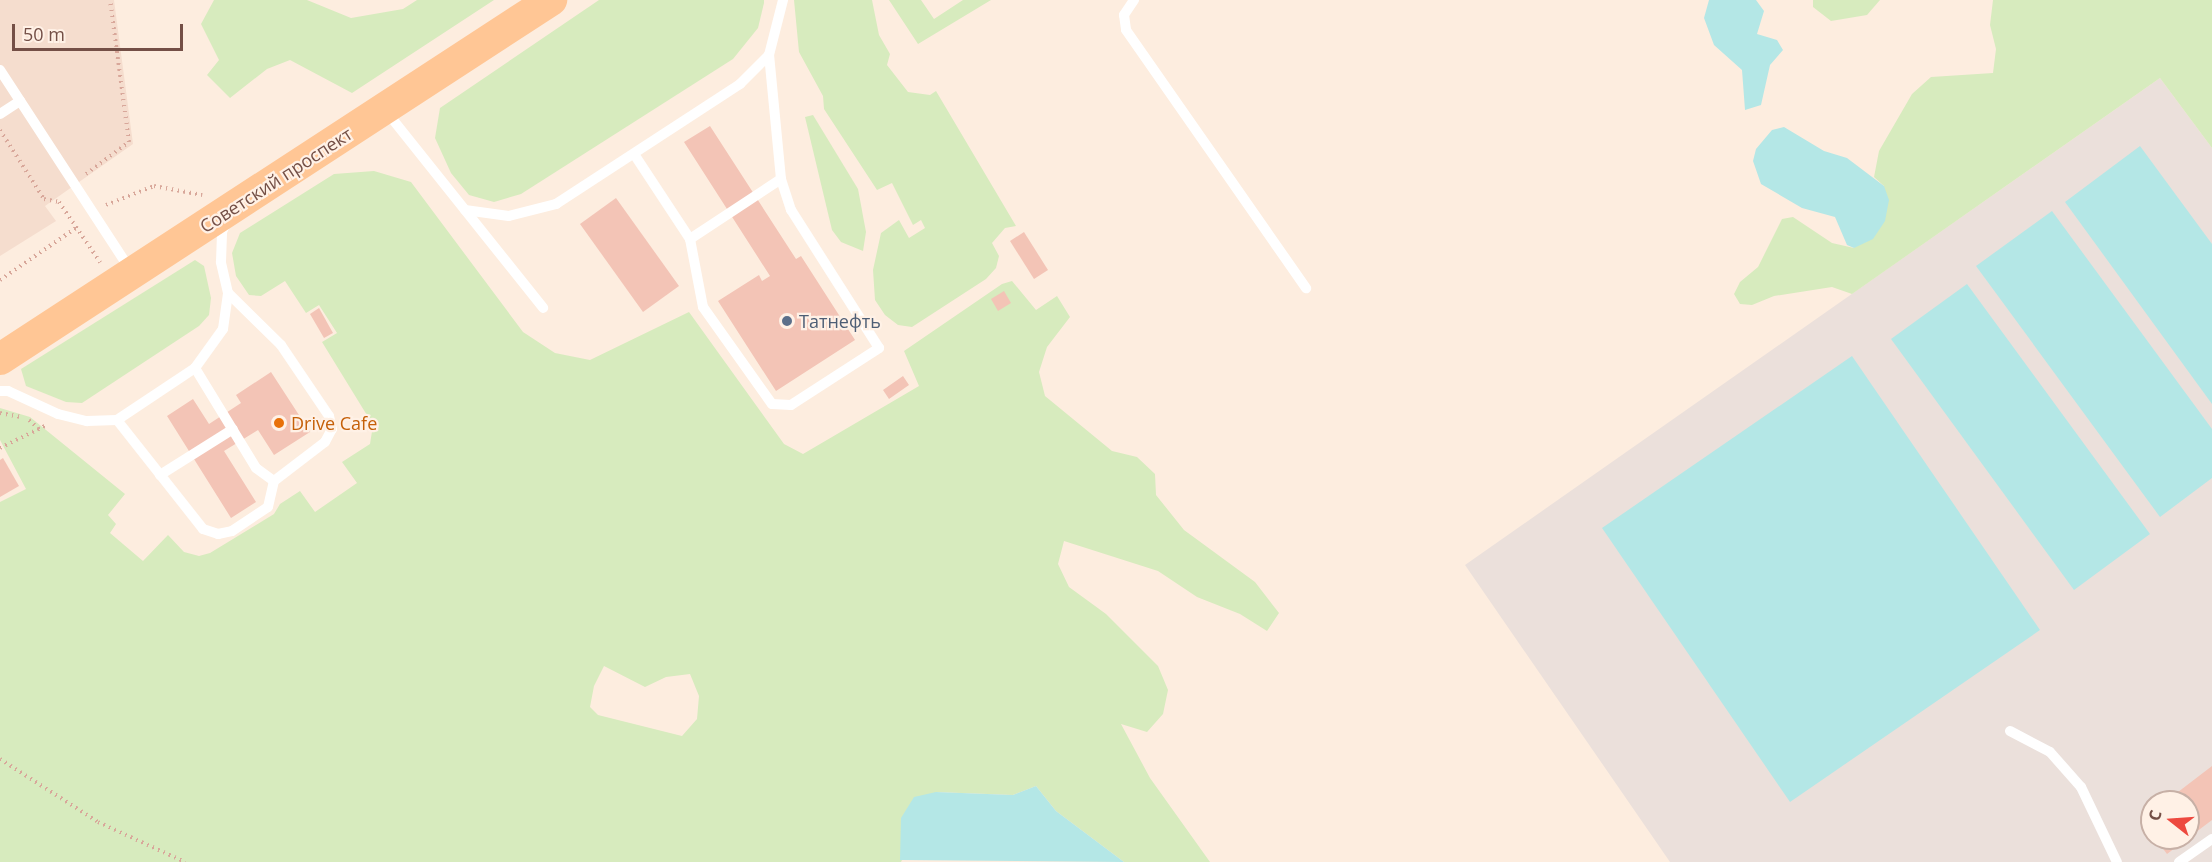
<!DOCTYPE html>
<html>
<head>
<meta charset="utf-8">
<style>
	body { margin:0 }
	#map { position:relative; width:2212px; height:862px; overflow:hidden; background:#fdeddf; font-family:"Open Sans",sans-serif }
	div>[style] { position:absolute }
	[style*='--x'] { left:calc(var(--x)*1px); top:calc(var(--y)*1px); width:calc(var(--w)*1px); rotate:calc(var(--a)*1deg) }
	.residential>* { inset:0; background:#f5ddce }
	.industrial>* { inset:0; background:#ebe0db }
	.green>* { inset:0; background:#d7ebbe }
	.water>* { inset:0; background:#b4e7e6 }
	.building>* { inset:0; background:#f3c4b6 }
	.path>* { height:4px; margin-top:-2px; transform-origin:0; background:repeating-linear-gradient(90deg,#d8a79a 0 1.5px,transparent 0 6px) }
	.lane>* { height:10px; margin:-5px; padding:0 5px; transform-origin:5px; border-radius:5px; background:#fff }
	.primary>* { height:32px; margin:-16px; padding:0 16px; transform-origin:16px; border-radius:16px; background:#ffc695 }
	.dots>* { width:16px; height:16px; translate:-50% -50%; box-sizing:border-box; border:3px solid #fff1e6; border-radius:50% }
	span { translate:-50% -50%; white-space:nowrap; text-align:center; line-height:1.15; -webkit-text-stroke:4.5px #fff1e6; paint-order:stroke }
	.street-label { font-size:18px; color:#744f46 }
	.service-label { font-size:18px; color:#4e5e75 }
	.left { translate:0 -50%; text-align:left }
	.food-label { font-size:18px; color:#c56008 }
	.north { position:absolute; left:2140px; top:790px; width:60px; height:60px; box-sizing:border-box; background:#fff1e6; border:2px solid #c7b0a6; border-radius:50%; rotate:287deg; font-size:16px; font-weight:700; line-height:24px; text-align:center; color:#744f46 }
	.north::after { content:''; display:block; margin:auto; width:21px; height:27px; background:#ed493f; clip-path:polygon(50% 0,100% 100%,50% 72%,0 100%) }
	.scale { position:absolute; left:12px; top:24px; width:171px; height:27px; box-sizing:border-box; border:3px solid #744f46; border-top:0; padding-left:8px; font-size:18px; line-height:21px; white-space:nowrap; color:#744f46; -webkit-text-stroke:4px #fff1e6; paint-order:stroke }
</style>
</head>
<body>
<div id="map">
	<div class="residential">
		<i style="clip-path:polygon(0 0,114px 0,133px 144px,45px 206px,56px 221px,0 256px)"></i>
	</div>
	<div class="industrial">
		<i style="clip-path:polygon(evenodd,2160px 78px,2212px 148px,2212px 862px,1670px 862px,1465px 565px,2160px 78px,2152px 802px,2188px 802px,2188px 838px,2152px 838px,2152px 802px)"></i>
	</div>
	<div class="green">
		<i style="clip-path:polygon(214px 0,307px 0,351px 18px,403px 9px,417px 0,494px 0,352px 93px,290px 60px,267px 69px,230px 98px,207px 75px,219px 60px,201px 24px)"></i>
		<i style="clip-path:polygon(599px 0,764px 0,764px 3px,758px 28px,733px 59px,521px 194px,494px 202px,469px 195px,451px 173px,435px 138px,440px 108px)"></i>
		<i style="clip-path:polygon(794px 0,872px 0,879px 35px,890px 54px,887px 65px,908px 92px,930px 95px,936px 91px,1016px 226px,1005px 228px,992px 243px,999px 256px,996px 268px,986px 279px,912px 327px,898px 325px,885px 315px,875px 300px,873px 270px,881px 233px,899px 220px,909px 238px,925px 228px,921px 220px,913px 225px,892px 183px,877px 190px,824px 109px,823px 96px,799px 52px)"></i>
		<i style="clip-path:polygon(889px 0,921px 0,934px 19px,963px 0,991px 0,918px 44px)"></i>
		<i style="clip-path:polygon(1813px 0,1880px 0,1867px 15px,1831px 21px,1813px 7px)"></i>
		<i style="clip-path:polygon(1993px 0,2212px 0,2212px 148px,2160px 78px,1852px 294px,1832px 287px,1774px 296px,1752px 305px,1740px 304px,1734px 294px,1740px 282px,1758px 267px,1782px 219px,1793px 217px,1832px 243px,1854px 248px,1884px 186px,1874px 177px,1879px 151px,1912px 94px,1931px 77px,1993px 73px,1996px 49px,1990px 25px)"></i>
		<i style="clip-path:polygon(813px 115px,858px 189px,866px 232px,863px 251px,841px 242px,832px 230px,805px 117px)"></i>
		<i style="clip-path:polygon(evenodd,374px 171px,411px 182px,523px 332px,555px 353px,590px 360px,689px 312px,784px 444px,803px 454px,919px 386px,904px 351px,1002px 284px,1012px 281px,1036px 310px,1057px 296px,1070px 317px,1047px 347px,1039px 372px,1045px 396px,1112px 451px,1137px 457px,1155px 474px,1156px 495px,1184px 530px,1255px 582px,1279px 613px,1267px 631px,1240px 614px,1197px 597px,1158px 571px,1064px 541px,1058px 564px,1069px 587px,1106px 614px,1158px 666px,1168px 690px,1163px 714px,1147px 732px,1121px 724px,1150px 778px,1210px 862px,1124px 862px,1056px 811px,1036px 786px,1013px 795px,936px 792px,901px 862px,0 862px,0 502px,26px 489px,0 440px,0 408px,30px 417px,125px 494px,108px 515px,116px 524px,110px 533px,143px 561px,168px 535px,184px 552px,199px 556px,210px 553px,274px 514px,280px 504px,300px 491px,315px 512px,357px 483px,342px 462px,370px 444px,373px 425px,322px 342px,337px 333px,319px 305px,306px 313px,285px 281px,261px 296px,249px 295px,236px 276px,232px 253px,240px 233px,334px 174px,374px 171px,604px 666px,645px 687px,666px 677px,690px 674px,699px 696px,697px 719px,682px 736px,598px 715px,590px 707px,594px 686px,604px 666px)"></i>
		<i style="clip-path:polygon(195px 260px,204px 266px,211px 298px,209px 315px,199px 326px,82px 403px,66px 402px,26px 386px,21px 369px)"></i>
	</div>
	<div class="water">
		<i style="clip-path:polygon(1709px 0,1756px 0,1764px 11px,1757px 34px,1777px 40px,1783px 50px,1770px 65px,1761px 105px,1745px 110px,1742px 70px,1714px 45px,1704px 18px)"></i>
		<i style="clip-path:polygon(1784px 127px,1824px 151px,1847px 158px,1884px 186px,1889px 200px,1885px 221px,1873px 239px,1854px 248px,1847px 245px,1835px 217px,1802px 208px,1761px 184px,1753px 161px,1756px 149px,1772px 130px)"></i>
		<i style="clip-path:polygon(2140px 146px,2212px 244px,2212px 404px,2065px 202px)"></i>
		<i style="clip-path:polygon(2052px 211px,2212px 429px,2212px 478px,2160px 517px,1976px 266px)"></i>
		<i style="clip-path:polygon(1967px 284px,2150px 534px,2074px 590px,1891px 339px)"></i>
		<i style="clip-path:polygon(1852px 356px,2040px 630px,1790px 802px,1602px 528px)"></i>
		<i style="clip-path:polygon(1036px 786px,1056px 811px,1124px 862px,900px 860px,901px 818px,914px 797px,936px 792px,1013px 795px)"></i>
	</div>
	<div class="building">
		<i style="clip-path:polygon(710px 126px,796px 259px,801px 256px,855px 340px,776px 391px,718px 301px,759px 275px,762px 281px,770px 276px,684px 142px)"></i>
		<i style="clip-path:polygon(616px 198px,679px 286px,643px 312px,580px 224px)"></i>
		<i style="clip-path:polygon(1024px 232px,1048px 270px,1034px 279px,1010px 241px)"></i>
		<i style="clip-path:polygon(1004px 291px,1011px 303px,998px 311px,991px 299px)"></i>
		<i style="clip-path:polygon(319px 308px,333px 333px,324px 338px,310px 314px)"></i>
		<i style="clip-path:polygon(271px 372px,310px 432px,274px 455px,258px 430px,224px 451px,256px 502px,231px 518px,167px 416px,193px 399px,209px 424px,241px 403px,236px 395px)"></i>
		<i style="clip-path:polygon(903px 376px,909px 385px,889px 399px,883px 390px)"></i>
		<i style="clip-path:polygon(3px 458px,19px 486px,0 497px,0 460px)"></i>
		<i style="clip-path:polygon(2212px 766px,2212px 820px,2167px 854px,2155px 838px,2188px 838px,2188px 802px,2165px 802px)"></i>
		<i style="clip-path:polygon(2152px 812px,2152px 834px,2141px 820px)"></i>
	</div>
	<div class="path">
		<i style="--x:0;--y:130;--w:82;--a:57.5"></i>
		<i style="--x:44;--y:199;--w:15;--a:11"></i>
		<i style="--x:59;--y:202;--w:73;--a:55.7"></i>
		<i style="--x:86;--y:174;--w:54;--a:-36.7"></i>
		<i style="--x:129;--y:142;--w:143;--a:-97.6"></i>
		<i style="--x:106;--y:205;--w:52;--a:-21.6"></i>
		<i style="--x:154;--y:186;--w:49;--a:10.6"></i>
		<i style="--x:0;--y:280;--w:92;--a:-34.4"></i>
		<i style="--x:0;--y:413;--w:20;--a:11"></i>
		<i style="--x:29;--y:420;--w:15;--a:42"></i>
		<i style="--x:0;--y:448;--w:52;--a:-26.1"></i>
		<i style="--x:0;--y:759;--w:117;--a:32.7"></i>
		<i style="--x:98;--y:822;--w:96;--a:24.7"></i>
	</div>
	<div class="lane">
		<i style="--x:1134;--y:0;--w:18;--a:124"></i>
		<i style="--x:1124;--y:15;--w:15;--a:82"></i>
		<i style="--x:1126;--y:30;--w:315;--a:55.1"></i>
		<i style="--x:0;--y:70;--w:240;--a:56.9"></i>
		<i style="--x:386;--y:111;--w:252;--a:51.4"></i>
		<i style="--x:0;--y:114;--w:24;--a:-33"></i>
		<i style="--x:634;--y:154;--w:102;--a:56.6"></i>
		<i style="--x:690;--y:239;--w:109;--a:-33.4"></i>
		<i style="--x:781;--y:179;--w:125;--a:-95.5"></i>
		<i style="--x:465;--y:210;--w:44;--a:7.8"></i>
		<i style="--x:509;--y:216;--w:49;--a:-14.3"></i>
		<i style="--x:556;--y:204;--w:220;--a:-33.1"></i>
		<i style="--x:740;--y:84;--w:41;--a:-45"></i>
		<i style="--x:769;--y:55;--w:57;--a:-75.7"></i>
		<i style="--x:690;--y:239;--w:69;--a:79.2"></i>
		<i style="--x:703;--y:307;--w:119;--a:54.6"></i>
		<i style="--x:772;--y:404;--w:19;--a:3"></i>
		<i style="--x:791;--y:405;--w:105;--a:-32.9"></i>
		<i style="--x:879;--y:348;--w:164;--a:-122.5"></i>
		<i style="--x:791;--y:210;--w:33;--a:-108"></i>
		<i style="--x:195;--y:368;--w:117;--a:58.6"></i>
		<i style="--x:256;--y:468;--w:22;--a:36"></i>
		<i style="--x:0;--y:391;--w:8;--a:0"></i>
		<i style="--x:8;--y:391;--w:55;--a:24.7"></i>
		<i style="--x:58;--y:414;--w:30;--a:14"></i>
		<i style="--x:87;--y:421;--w:30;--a:-2"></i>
		<i style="--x:117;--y:420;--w:94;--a:-33.7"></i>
		<i style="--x:195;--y:368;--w:48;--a:-54.3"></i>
		<i style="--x:223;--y:329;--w:36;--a:-82"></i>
		<i style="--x:228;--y:293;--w:32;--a:-103"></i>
		<i style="--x:221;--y:262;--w:30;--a:-88"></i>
		<i style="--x:222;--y:232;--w:12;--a:-66"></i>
		<i style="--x:117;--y:420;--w:139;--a:51.7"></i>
		<i style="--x:203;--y:529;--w:16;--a:18"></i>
		<i style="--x:218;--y:534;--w:14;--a:-12"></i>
		<i style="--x:232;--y:531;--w:43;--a:-33.7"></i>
		<i style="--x:268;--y:507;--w:27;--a:-77"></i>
		<i style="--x:274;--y:481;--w:64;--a:-37.4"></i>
		<i style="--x:325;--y:442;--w:15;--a:-62"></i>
		<i style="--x:332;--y:429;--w:13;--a:-103"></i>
		<i style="--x:329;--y:416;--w:86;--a:-124.1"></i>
		<i style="--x:281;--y:345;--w:74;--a:-135.5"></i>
		<i style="--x:160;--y:475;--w:86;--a:-32.2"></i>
		<i style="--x:2010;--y:731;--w:45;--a:27.7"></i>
		<i style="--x:2050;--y:752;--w:47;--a:48.5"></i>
		<i style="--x:2081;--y:787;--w:83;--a:64.4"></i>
		<i style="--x:2179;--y:862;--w:40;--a:-34.9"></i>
	</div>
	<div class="primary">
		<i style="--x:0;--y:359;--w:658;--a:-33.09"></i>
	</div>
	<div class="dots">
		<i style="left:787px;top:321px;background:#5c6f8a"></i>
		<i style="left:279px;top:423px;background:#e8710a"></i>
	</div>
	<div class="street-label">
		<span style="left:276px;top:180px;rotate:-33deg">Советский проспект</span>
	</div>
	<div class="service-label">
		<span class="left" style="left:799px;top:321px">Татнефть</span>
	</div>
	<div class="food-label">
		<span class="left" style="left:291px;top:423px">Drive Cafe</span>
	</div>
	<div class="north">С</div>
	<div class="scale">50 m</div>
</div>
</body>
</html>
